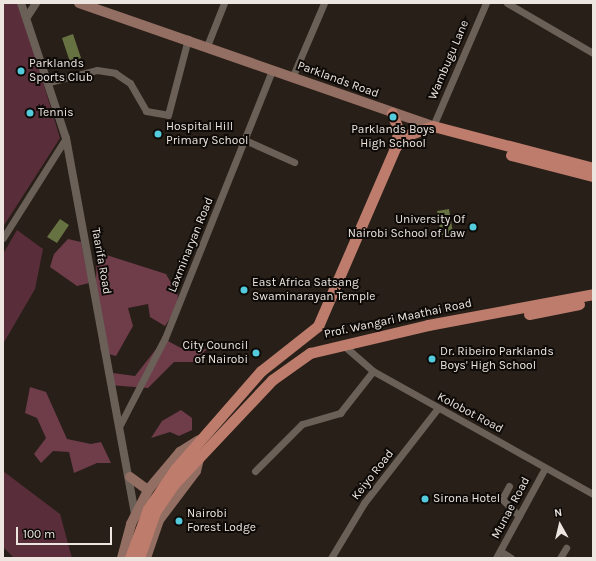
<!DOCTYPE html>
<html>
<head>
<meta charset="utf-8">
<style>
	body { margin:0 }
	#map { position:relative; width:596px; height:561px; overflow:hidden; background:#281f18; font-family:Karla,sans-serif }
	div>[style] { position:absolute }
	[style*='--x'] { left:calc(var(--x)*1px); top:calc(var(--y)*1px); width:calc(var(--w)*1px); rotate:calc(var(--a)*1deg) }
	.green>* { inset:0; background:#592e3a }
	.forest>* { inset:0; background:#6f3c4a }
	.water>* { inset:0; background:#667241 }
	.minor>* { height:7px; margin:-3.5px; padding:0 3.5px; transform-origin:3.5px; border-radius:3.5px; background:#6a6057 }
	.tertiary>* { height:8px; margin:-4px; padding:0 4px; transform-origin:4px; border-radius:4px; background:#6a6057 }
	.secondary>* { height:10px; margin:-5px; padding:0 5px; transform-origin:5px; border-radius:5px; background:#936e62 }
	.primary>* { height:11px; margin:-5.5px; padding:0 5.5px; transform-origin:5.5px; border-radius:5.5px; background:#bd7c6c }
	.dots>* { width:11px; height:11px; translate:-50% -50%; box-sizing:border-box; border:2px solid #0e0a07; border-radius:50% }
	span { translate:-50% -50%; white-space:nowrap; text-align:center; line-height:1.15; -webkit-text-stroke:4px #0e0a07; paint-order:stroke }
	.street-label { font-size:12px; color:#ece5e0 }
	.poi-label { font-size:12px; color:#ece5e0 }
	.left { translate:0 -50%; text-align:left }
	.right { translate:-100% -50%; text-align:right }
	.frame { position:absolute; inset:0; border:4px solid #ece5e0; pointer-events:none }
	.north { position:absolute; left:540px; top:505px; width:40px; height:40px; -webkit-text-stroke:3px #0e0a07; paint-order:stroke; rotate:352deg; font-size:11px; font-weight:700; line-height:16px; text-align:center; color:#ece5e0 }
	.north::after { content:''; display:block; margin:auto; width:14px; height:18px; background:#ece5e0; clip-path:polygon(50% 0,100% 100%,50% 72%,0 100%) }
	.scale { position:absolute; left:16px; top:527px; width:96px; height:18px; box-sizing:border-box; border:2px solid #ece5e0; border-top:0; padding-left:5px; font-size:12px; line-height:14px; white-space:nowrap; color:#ece5e0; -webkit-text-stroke:3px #0e0a07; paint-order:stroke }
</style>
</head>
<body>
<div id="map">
	<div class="green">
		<i style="clip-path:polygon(3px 3px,19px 3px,60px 138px,3px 227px)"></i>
		<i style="clip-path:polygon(17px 230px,43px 249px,35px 289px,3px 344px,3px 254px)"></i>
		<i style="clip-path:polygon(3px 471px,60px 514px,72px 558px,14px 558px,3px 547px)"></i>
	</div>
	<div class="forest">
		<i style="clip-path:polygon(68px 239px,81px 242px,89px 283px,77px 286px,50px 267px,54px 254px)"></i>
		<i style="clip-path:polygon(97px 252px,166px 274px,178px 295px,176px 310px,165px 326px,150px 317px,148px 304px,128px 308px,133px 326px,116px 356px,101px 352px,95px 306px)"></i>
		<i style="clip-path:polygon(164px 339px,181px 348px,207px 349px,194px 362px,174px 362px,148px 388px,109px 385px,105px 372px,135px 376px)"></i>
		<i style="clip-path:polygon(30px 387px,46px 392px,67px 439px,91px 444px,101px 442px,111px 463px,97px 463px,74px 473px,69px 452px,53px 451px,41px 463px,34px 454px,46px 438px,37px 418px,25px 413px)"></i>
		<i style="clip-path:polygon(181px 410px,192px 418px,192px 430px,179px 436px,170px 432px,151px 438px,162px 421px)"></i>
	</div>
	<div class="water">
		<i style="clip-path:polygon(73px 34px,81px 58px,70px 62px,62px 38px)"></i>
		<i style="clip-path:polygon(449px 209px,453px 233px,441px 235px,437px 211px)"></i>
		<i style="clip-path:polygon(60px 219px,69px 225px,57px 243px,47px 237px)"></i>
	</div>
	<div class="minor">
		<i style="--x:507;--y:3;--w:99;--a:30.2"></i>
		<i style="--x:207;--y:46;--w:46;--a:-68.4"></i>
		<i style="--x:292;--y:78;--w:82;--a:-66.9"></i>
		<i style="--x:49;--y:82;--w:49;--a:-14"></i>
		<i style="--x:97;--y:70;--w:18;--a:9"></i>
		<i style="--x:115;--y:73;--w:18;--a:34"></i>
		<i style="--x:130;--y:83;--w:32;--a:60"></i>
		<i style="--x:146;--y:111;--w:22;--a:10"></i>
		<i style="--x:168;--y:115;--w:79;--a:-75.3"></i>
		<i style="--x:433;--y:126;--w:134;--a:-66.7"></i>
		<i style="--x:245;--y:140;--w:54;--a:24.2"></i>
		<i style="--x:3;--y:238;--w:118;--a:-57.8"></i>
		<i style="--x:342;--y:344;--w:41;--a:41.1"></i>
		<i style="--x:373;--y:371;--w:252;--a:29.2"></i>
		<i style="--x:120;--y:425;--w:98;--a:-62.7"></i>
		<i style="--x:165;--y:338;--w:289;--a:-68.2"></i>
		<i style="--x:255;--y:471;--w:66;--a:-45"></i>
		<i style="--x:302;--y:424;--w:40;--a:-16"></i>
		<i style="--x:340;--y:413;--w:53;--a:-51.8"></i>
		<i style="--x:509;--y:486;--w:15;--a:118"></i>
		<i style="--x:502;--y:499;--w:24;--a:45"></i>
		<i style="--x:500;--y:551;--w:13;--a:32"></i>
		<i style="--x:331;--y:558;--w:64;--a:-59"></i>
		<i style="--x:364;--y:503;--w:120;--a:-52.1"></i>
		<i style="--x:496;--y:558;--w:102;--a:-61.4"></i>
		<i style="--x:560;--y:558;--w:12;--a:-59"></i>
	</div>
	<div class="tertiary">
		<i style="--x:21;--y:3;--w:142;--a:71.6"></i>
		<i style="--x:66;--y:138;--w:382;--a:79.6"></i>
		<i style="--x:27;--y:17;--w:17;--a:-57"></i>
	</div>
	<div class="secondary">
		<i style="--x:79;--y:3;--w:375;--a:19.2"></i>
		<i style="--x:130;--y:477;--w:22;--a:36"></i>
		<i style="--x:122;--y:558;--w:35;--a:-75"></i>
		<i style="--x:131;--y:524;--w:38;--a:-63"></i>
		<i style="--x:148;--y:490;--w:50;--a:-49.9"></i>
		<i style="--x:180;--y:452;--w:22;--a:-32"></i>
		<i style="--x:146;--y:558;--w:40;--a:-71.1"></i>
		<i style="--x:159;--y:520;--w:61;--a:-52.9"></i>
		<i style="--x:196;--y:471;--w:16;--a:-76"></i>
	</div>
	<div class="primary">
		<i style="--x:396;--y:146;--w:18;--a:-41"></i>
		<i style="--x:410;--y:134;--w:24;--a:-19"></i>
		<i style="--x:433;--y:126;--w:165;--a:14.7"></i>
		<i style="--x:511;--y:155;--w:85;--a:14.4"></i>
		<i style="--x:529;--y:314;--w:51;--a:-11.3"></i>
		<i style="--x:130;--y:558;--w:52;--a:-69.8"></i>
		<i style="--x:148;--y:509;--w:50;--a:-55.7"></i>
		<i style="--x:176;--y:468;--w:129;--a:-48.8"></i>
		<i style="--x:261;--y:371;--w:73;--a:-38.3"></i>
		<i style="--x:318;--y:326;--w:196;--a:-66.6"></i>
		<i style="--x:396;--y:146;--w:17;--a:-83"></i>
		<i style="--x:398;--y:129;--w:17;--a:-111"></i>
		<i style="--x:139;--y:558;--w:49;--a:-70.8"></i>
		<i style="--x:155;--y:512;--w:34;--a:-56"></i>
		<i style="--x:174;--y:484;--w:143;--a:-46.7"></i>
		<i style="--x:272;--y:380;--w:47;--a:-35.4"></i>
		<i style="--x:310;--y:353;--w:121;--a:-13.3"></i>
		<i style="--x:428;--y:325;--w:168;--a:-10.6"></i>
	</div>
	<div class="dots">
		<i style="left:21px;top:71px;background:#54cadd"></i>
		<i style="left:30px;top:113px;background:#54cadd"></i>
		<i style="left:393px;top:117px;background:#54cadd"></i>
		<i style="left:158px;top:134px;background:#54cadd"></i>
		<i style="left:473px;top:227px;background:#54cadd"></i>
		<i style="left:244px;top:290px;background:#54cadd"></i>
		<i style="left:256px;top:353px;background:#54cadd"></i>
		<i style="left:432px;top:359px;background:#54cadd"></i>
		<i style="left:425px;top:499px;background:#54cadd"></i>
		<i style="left:179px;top:521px;background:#54cadd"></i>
	</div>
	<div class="street-label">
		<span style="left:449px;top:60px;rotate:-67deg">Wambugu Lane</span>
		<span style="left:338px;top:80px;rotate:20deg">Parklands Road</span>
		<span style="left:191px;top:245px;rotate:-68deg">Laxminaryan Road</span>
		<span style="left:101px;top:261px;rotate:80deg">Taarifa Road</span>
		<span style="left:398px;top:319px;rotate:-12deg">Prof. Wangari Maathai Road</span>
		<span style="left:470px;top:413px;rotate:28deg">Kolobot Road</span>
		<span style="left:373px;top:475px;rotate:-52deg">Keiyo Road</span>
		<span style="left:511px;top:508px;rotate:-62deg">Munae Road</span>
	</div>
	<div class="poi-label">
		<span class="left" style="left:29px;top:71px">Parklands<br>Sports Club</span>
		<span class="left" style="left:38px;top:113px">Tennis</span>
		<span class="left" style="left:166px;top:134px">Hospital Hill<br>Primary School</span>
		<span style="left:393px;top:137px">Parklands Boys<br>High School</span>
		<span class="right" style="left:465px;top:227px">University Of<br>Nairobi School of Law</span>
		<span class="left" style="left:252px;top:290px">East Africa Satsang<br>Swaminarayan Temple</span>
		<span class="right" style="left:248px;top:353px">City Council<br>of Nairobi</span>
		<span class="left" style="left:440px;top:359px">Dr. Ribeiro Parklands<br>Boys' High School</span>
		<span class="left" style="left:433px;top:499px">Sirona Hotel</span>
		<span class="left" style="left:187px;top:521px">Nairobi<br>Forest Lodge</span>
	</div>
	<div class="frame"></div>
	<div class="north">N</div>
	<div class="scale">100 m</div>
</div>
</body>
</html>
